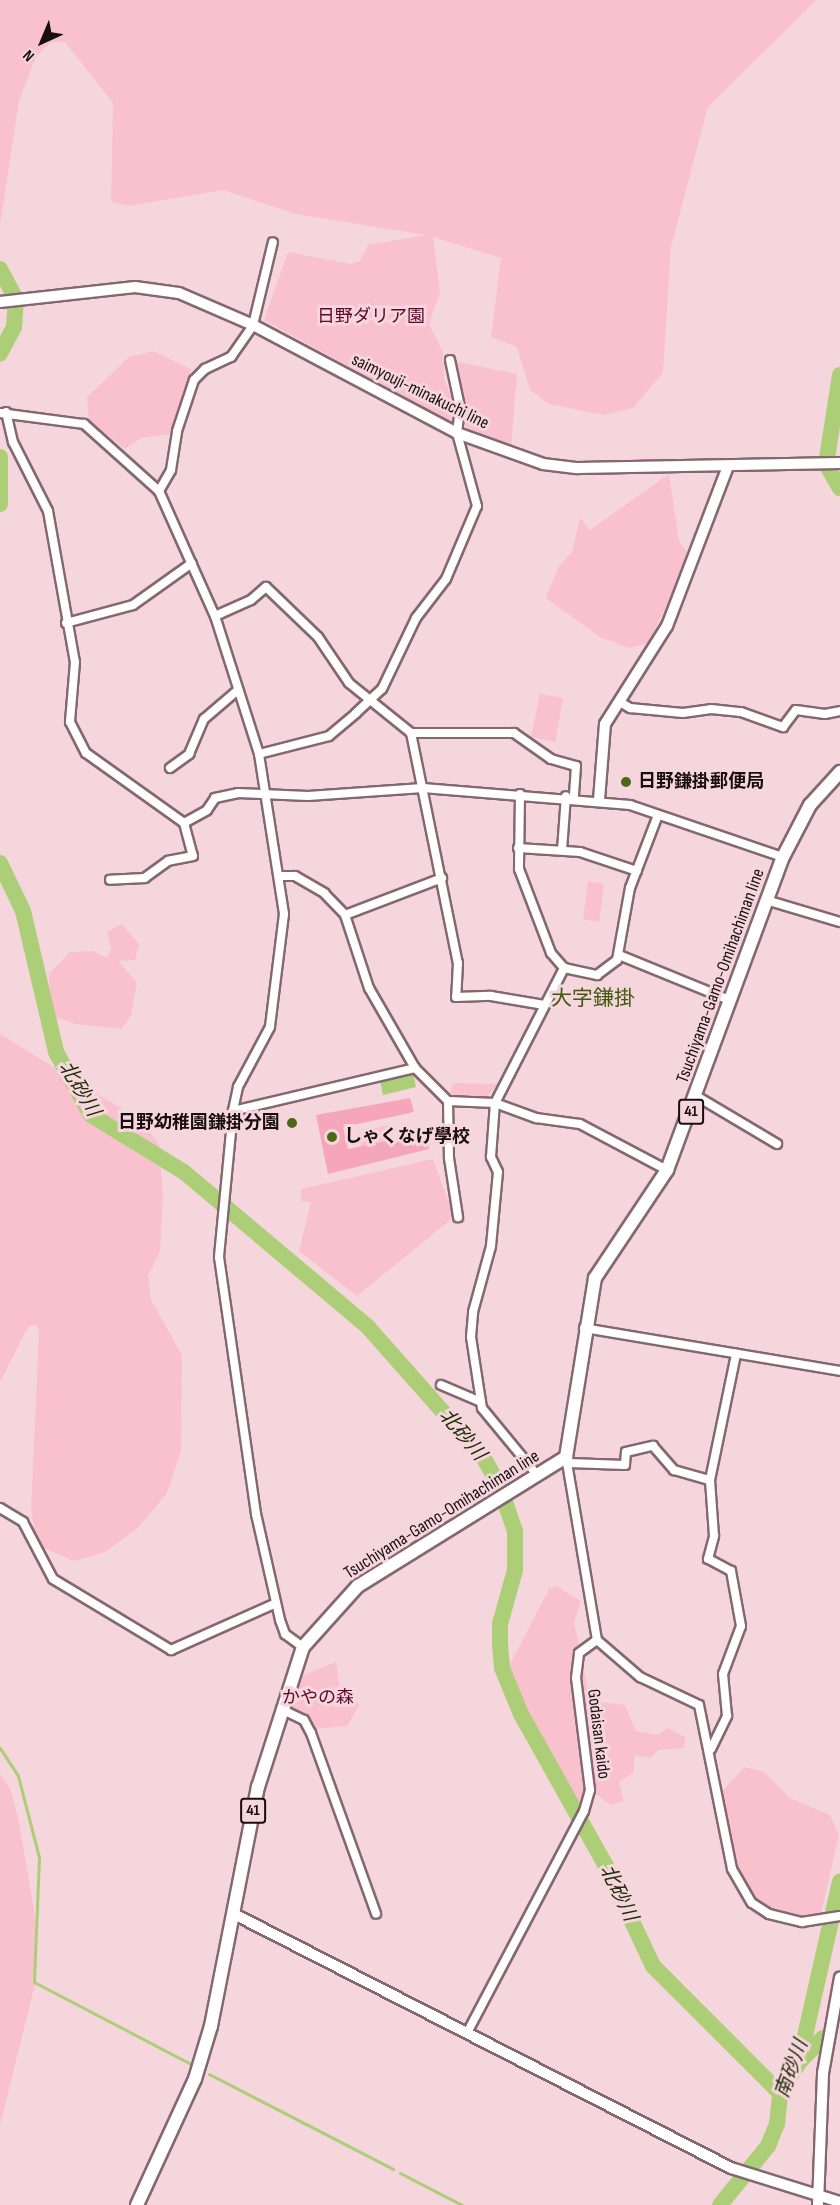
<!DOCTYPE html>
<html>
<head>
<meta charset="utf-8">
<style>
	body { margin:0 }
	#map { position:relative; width:840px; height:2205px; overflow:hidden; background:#f6d6dd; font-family:"Sofia Sans Condensed","Noto Sans JP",sans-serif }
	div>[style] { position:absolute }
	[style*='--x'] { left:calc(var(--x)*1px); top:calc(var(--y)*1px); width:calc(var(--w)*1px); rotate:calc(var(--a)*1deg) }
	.green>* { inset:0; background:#f9c0ce }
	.water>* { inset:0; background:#acce76 }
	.stream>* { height:3px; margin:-1.5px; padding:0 1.5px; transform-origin:1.5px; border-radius:1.5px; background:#acce76 }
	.river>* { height:16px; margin:-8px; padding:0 8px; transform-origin:8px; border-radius:8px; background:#acce76 }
	.building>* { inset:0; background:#f5a6ba }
	.roads { filter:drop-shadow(2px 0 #84686f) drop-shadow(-2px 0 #84686f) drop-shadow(0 2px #84686f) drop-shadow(0 -2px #84686f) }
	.street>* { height:8px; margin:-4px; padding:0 4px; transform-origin:4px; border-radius:4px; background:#fff }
	.secondary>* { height:10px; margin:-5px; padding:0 5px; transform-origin:5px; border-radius:5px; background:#fff }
	.primary>* { height:12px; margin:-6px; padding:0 6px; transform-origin:6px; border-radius:6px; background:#fff }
	.dots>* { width:16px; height:16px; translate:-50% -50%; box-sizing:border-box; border:3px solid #f6d6dd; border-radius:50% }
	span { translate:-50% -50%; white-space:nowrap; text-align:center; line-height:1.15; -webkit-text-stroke:6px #f6d6dd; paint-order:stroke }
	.shield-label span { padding:2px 4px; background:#f6d6dd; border:2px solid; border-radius:4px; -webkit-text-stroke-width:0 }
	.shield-label { font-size:16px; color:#180e10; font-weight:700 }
	.park-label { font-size:18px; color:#5e062c }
	.street-label { font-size:18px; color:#180e10 }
	.poi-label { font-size:18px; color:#180e10; font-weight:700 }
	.left { translate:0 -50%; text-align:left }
	.right { translate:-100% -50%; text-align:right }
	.water-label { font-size:20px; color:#212e09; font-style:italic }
	.quarter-label { font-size:21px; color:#41580f }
	.north { position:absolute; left:12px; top:12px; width:60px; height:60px; -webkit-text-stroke:4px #f6d6dd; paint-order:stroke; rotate:224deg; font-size:16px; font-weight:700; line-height:24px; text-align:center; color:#180e10 }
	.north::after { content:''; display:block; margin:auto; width:21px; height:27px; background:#180e10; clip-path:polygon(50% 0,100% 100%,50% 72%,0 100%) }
</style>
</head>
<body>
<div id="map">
	<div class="green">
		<i style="clip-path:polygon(0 0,816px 0,708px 107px,671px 247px,663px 373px,633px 408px,604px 415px,549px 404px,530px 390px,517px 347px,491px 337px,501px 258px,433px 237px,440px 292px,429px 324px,443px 352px,444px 378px,454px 405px,452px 423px,264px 320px,288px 252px,351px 264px,360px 261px,368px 245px,426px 235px,296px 214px,223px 190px,129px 206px,111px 202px,113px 103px,65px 42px,51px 42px,36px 57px,19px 101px,0 225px)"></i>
		<i style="clip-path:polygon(153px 351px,191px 369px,173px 434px,141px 438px,125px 449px,89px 420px,87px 397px,129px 357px)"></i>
		<i style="clip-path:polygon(453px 361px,517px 374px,511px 447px,467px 432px)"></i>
		<i style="clip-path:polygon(669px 474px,679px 541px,689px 556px,649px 643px,629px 648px,600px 637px,546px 598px,559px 566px,572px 552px,580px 518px,590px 530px)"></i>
		<i style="clip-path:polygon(540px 694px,563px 698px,555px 742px,531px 737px)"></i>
		<i style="clip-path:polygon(588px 881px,604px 884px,599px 922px,583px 919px)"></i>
		<i style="clip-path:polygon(122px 924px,139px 944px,135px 960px,118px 961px,137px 982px,131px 1015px,122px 1029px,76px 1024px,51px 1016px,49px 974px,70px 952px,93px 951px,107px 958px,111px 949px,107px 932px)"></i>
		<i style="clip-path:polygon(0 1034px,143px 1122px,159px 1145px,163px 1195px,160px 1252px,148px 1275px,151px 1300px,182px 1355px,181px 1450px,167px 1493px,138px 1528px,105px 1552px,74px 1561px,42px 1547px,35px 1536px,31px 1507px,39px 1331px,36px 1324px,28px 1327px,0 1382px)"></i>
		<i style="clip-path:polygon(453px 1083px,498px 1084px,498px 1085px,484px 1099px,459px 1099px,450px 1092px)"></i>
		<i style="clip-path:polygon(389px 1125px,392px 1140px,361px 1147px,358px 1132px)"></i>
		<i style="clip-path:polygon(433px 1159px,454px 1217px,357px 1296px,299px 1251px,311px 1202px,301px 1201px,301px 1189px)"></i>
		<i style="clip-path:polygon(556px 1586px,581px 1601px,574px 1622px,589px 1694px,601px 1702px,625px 1705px,636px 1731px,658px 1735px,667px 1728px,685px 1737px,684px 1748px,658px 1750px,650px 1758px,635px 1755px,633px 1773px,619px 1782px,624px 1801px,610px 1805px,594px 1792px,578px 1802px,529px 1723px,506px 1672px,549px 1589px)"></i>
		<i style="clip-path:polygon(336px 1662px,340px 1689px,353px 1694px,359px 1705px,347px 1726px,315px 1729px,290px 1712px,295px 1679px)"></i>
		<i style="clip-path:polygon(744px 1767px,764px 1772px,790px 1798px,830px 1815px,839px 1835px,821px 1913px,798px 1917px,767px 1908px,739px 1882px,721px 1793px)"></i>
		<i style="clip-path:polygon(0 1774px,10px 1788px,19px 1822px,35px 1916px,36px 1980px,0 2125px)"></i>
	</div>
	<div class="water">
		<i style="clip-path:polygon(413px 1074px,416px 1087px,383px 1095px,380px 1081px)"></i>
	</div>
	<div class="stream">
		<i style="--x:0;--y:1748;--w:33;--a:57"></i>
		<i style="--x:18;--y:1776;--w:84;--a:75.5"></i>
		<i style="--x:39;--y:1857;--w:125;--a:92.3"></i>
		<i style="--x:34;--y:1982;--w:177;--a:27.6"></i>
		<i style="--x:209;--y:2074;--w:207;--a:27.3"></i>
		<i style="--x:400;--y:2173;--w:70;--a:27.3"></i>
	</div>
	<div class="river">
		<i style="--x:0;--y:269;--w:34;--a:62"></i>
		<i style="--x:16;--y:299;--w:28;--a:94"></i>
		<i style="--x:14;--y:327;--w:30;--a:118"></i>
		<i style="--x:840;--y:375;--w:90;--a:98.9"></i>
		<i style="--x:826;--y:464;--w:28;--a:60"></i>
		<i style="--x:0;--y:457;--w:47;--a:90"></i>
		<i style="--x:0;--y:863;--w:53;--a:64.4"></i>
		<i style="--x:23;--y:911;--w:145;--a:76.8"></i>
		<i style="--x:56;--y:1052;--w:72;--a:60.9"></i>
		<i style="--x:91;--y:1115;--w:109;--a:31.5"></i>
		<i style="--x:184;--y:1172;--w:239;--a:40.1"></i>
		<i style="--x:367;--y:1326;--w:175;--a:48.5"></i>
		<i style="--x:483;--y:1457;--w:32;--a:60"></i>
		<i style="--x:499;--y:1485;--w:49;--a:70.8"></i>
		<i style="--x:515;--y:1531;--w:39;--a:90"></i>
		<i style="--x:515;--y:1570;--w:56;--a:105.5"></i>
		<i style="--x:500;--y:1624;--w:21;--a:90"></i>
		<i style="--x:500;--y:1645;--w:23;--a:85"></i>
		<i style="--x:502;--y:1668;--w:50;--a:67.6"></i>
		<i style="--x:521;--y:1714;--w:172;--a:60.8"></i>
		<i style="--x:605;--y:1864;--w:113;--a:64.8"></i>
		<i style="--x:653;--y:1966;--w:180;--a:45"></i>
		<i style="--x:799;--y:2062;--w:34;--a:-45"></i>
		<i style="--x:720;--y:2205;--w:76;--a:-50.9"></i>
		<i style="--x:768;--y:2146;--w:24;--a:-68"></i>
		<i style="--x:777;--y:2124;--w:31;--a:-84"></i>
		<i style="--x:780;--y:2093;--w:36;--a:-58"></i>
		<i style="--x:799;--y:2062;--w:185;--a:-77.2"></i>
	</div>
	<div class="building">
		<i style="clip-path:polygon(410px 1098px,414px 1111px,410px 1113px,343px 1127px,348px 1149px,425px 1133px,429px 1149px,328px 1174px,316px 1115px)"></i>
	</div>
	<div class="roads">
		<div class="street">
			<i style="--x:6;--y:412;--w:31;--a:77"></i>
			<i style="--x:13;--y:442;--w:77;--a:63.1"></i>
			<i style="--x:48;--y:511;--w:153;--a:79.9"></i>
			<i style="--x:75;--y:662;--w:60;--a:94.8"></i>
			<i style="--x:70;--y:722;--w:35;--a:63"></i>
			<i style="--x:86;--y:753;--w:120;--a:35.5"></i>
			<i style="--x:184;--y:823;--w:34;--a:75"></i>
			<i style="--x:193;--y:856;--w:25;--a:169"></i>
			<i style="--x:168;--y:861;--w:29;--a:144"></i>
			<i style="--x:145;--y:878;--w:35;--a:177"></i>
			<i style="--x:0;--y:413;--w:85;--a:7.5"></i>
			<i style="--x:84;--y:424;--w:101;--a:41.8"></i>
			<i style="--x:159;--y:491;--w:137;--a:65.9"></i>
			<i style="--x:215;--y:616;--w:145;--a:72.3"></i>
			<i style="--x:259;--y:754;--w:162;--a:81.1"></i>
			<i style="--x:284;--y:914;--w:114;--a:97.1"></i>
			<i style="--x:270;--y:1027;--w:68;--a:118.1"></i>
			<i style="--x:238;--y:1087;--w:25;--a:102"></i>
			<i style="--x:233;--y:1111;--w:147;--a:95.5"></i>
			<i style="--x:219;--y:1257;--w:260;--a:81.8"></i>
			<i style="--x:256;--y:1514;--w:109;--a:77.2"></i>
			<i style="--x:280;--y:1620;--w:15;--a:70"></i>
			<i style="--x:285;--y:1634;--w:22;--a:36"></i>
			<i style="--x:159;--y:491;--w:24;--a:-60"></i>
			<i style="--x:171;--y:470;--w:39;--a:-81"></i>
			<i style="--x:177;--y:431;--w:54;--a:-71.6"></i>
			<i style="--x:194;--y:380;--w:16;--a:-45"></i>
			<i style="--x:205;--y:369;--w:29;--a:-25"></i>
			<i style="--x:231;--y:357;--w:39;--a:-55"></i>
			<i style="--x:253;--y:325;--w:85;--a:-76.5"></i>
			<i style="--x:215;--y:616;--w:39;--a:-24"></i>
			<i style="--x:251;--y:600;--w:20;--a:-41"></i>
			<i style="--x:266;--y:587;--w:72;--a:43.9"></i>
			<i style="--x:318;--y:637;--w:55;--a:56"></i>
			<i style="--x:349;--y:683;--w:80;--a:38.9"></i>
			<i style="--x:411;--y:733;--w:235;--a:78.5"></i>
			<i style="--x:458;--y:963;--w:34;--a:93"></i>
			<i style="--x:456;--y:997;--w:35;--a:-2"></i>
			<i style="--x:491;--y:996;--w:54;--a:9.6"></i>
			<i style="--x:66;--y:623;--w:69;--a:-15"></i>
			<i style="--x:133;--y:605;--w:72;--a:-35.4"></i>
			<i style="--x:620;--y:702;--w:12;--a:31"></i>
			<i style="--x:630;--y:708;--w:53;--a:5.4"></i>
			<i style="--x:683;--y:713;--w:28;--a:-8"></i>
			<i style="--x:711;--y:709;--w:30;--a:6"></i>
			<i style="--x:741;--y:712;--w:45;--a:19.7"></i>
			<i style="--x:783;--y:727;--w:21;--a:-53"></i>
			<i style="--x:796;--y:710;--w:29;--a:8"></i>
			<i style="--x:825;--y:714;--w:15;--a:-11"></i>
			<i style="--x:411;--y:733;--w:103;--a:0"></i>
			<i style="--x:514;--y:733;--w:45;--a:35.1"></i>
			<i style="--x:551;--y:759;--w:26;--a:16"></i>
			<i style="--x:576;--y:766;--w:31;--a:94"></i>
			<i style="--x:259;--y:754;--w:72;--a:-14.4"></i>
			<i style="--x:329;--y:736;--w:35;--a:-40"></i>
			<i style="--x:356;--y:713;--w:35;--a:-43"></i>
			<i style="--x:382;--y:689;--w:79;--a:-64.4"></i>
			<i style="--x:416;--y:618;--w:49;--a:-52.4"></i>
			<i style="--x:446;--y:579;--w:79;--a:-67"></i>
			<i style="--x:477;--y:506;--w:76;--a:-105.3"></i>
			<i style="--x:457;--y:433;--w:26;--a:-83"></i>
			<i style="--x:460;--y:407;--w:48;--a:-102"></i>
			<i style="--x:170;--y:768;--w:24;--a:-36"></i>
			<i style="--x:189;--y:754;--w:38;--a:-67"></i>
			<i style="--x:204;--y:719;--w:45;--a:-40.5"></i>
			<i style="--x:520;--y:794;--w:75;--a:90.8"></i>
			<i style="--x:519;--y:869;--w:90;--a:69.1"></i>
			<i style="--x:551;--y:953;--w:20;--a:49"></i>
			<i style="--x:184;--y:823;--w:26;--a:-29"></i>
			<i style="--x:207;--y:810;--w:14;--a:-56"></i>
			<i style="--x:215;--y:798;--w:24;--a:-12"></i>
			<i style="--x:238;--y:793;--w:70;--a:2.5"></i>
			<i style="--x:308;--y:796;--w:115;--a:-4"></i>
			<i style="--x:423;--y:788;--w:208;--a:4.7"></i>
			<i style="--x:630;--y:805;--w:162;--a:18.8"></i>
			<i style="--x:518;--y:848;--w:62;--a:3.7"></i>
			<i style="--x:580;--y:852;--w:60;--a:18.4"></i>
			<i style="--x:562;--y:850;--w:54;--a:-85.8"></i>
			<i style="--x:281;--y:876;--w:14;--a:0"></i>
			<i style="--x:295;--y:876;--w:34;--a:30"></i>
			<i style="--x:324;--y:893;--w:30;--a:46"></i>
			<i style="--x:345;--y:915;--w:77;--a:71.8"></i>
			<i style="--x:369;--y:988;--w:92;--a:60.1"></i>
			<i style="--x:415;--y:1068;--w:47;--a:45"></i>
			<i style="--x:448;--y:1101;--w:47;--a:2.4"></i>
			<i style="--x:495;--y:1103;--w:44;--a:20.1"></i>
			<i style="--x:536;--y:1118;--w:44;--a:7.8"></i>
			<i style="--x:580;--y:1124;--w:98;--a:27.9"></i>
			<i style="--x:766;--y:900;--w:77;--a:16.6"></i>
			<i style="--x:345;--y:915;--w:104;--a:-20.9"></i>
			<i style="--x:619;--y:955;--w:119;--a:22.2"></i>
			<i style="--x:564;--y:968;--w:34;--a:12"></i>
			<i style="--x:597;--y:975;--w:25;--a:-37"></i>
			<i style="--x:617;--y:960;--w:73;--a:-79.8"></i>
			<i style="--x:630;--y:888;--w:78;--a:-69"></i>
			<i style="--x:698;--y:1097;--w:92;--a:30.7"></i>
			<i style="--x:448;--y:1101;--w:57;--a:89"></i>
			<i style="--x:449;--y:1158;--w:60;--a:81.3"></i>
			<i style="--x:233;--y:1111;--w:187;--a:-13.3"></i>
			<i style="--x:584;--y:1328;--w:260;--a:9.5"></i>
			<i style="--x:441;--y:1385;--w:43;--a:23"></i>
			<i style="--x:569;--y:1463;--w:56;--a:2"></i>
			<i style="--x:625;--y:1465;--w:13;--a:-86"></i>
			<i style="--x:626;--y:1452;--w:28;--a:-13"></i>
			<i style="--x:653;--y:1446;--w:32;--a:49"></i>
			<i style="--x:674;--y:1470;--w:37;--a:16"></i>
			<i style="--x:538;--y:1476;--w:88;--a:-129.5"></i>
			<i style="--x:482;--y:1408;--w:72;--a:-98.8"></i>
			<i style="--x:471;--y:1337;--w:25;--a:-85"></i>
			<i style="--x:473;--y:1312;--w:68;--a:-74.7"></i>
			<i style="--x:491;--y:1246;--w:74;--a:-84.6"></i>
			<i style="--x:498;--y:1172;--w:17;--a:-115"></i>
			<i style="--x:491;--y:1157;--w:54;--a:-85.8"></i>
			<i style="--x:495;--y:1103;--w:152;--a:-62.9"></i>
			<i style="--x:0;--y:1508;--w:27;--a:31"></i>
			<i style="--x:23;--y:1522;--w:64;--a:62.2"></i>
			<i style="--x:53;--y:1579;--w:138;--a:31"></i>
			<i style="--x:171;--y:1650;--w:115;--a:-24.1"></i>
			<i style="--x:597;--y:1640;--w:57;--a:40.7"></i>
			<i style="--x:640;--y:1677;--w:65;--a:25.4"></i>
			<i style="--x:699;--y:1705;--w:167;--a:78.6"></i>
			<i style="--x:732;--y:1869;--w:39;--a:60"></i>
			<i style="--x:752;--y:1903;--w:20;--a:33"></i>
			<i style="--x:769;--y:1914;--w:34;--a:14"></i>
			<i style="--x:802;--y:1922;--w:38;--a:-9"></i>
			<i style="--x:281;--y:1709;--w:25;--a:26"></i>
			<i style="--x:304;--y:1720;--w:15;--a:62"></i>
			<i style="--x:311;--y:1733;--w:192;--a:70.2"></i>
			<i style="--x:711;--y:1749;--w:37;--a:-64"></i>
			<i style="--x:727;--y:1716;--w:42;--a:-95.4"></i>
			<i style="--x:723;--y:1674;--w:51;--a:-69.4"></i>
			<i style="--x:741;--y:1626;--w:56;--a:-100.3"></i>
			<i style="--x:731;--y:1571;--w:26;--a:-152"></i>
			<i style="--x:708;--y:1559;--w:24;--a:-75"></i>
			<i style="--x:714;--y:1536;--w:56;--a:-94.1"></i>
			<i style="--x:710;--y:1480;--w:129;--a:-78.3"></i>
			<i style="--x:467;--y:2033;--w:251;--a:-62.2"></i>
			<i style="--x:584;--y:1811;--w:22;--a:-74"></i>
			<i style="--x:590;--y:1790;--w:113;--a:-97.1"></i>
			<i style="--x:576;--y:1678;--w:25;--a:-83"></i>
			<i style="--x:579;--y:1653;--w:22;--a:-36"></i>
			<i style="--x:597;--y:1640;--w:186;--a:-99.6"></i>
		</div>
		<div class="secondary">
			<i style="--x:0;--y:302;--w:136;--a:-6.3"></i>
			<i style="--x:135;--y:287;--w:44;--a:7.8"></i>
			<i style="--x:179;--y:293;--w:81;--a:23.4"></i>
			<i style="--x:253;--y:325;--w:231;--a:27.9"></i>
			<i style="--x:457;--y:433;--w:91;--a:19.8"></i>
			<i style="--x:543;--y:464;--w:35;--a:7"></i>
			<i style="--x:578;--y:468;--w:262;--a:-1.1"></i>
			<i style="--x:599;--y:800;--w:76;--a:-85.5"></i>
			<i style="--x:605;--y:724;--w:116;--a:-57.7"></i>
			<i style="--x:667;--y:626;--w:171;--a:-69.1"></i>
			<i style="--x:234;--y:1914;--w:558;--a:27.07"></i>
			<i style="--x:731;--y:2168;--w:114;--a:17.3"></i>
			<i style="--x:818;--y:2204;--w:131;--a:-87.8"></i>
			<i style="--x:823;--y:2073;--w:97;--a:-79.9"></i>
		</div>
		<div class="primary">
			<i style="--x:137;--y:2205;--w:139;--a:-65.3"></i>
			<i style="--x:195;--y:2079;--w:55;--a:-73.2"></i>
			<i style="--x:211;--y:2026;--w:244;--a:-78.9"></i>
			<i style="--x:258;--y:1787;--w:147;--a:-72.2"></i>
			<i style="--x:303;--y:1647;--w:82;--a:-48"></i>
			<i style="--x:358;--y:1586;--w:245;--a:-31.8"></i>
			<i style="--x:566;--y:1457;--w:181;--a:-80.8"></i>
			<i style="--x:595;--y:1278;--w:130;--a:-56.3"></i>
			<i style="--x:667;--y:1170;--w:334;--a:-69.7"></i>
			<i style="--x:783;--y:857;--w:59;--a:-62.6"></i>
			<i style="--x:810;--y:805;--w:45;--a:-47.7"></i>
		</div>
	</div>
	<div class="dots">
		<i style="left:626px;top:782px;background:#4d6718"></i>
		<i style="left:292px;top:1123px;background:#4d6718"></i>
		<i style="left:332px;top:1137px;background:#4d6718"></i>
	</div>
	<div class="shield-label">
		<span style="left:691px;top:1112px">41</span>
		<span style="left:253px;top:1811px">41</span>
	</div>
	<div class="park-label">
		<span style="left:371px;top:317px">日野ダリア園</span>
		<span style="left:318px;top:1698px">かやの森</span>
	</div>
	<div class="street-label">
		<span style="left:420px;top:392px;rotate:26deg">saimyouji-minakuchi line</span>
		<span style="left:721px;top:976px;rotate:-70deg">Tsuchiyama-Gamo-Omihachiman line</span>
		<span style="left:442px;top:1515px;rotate:-32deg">Tsuchiyama-Gamo-Omihachiman line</span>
		<span style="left:598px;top:1734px;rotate:83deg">Godaisan kaido</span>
	</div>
	<div class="poi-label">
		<span class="left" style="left:638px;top:782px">日野鎌掛郵便局</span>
		<span class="right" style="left:280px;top:1123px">日野幼稚園鎌掛分園</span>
		<span class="left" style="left:344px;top:1137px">しゃくなげ學校</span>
	</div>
	<div class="water-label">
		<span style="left:79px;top:1089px;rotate:59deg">北砂川</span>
		<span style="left:462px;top:1435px;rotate:50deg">北砂川</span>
		<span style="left:618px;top:1893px;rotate:64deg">北砂川</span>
		<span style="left:792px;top:2069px;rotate:-70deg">南砂川</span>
	</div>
	<div class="quarter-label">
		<span style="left:593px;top:999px">大字鎌掛</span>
	</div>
	<div class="north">N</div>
</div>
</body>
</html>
